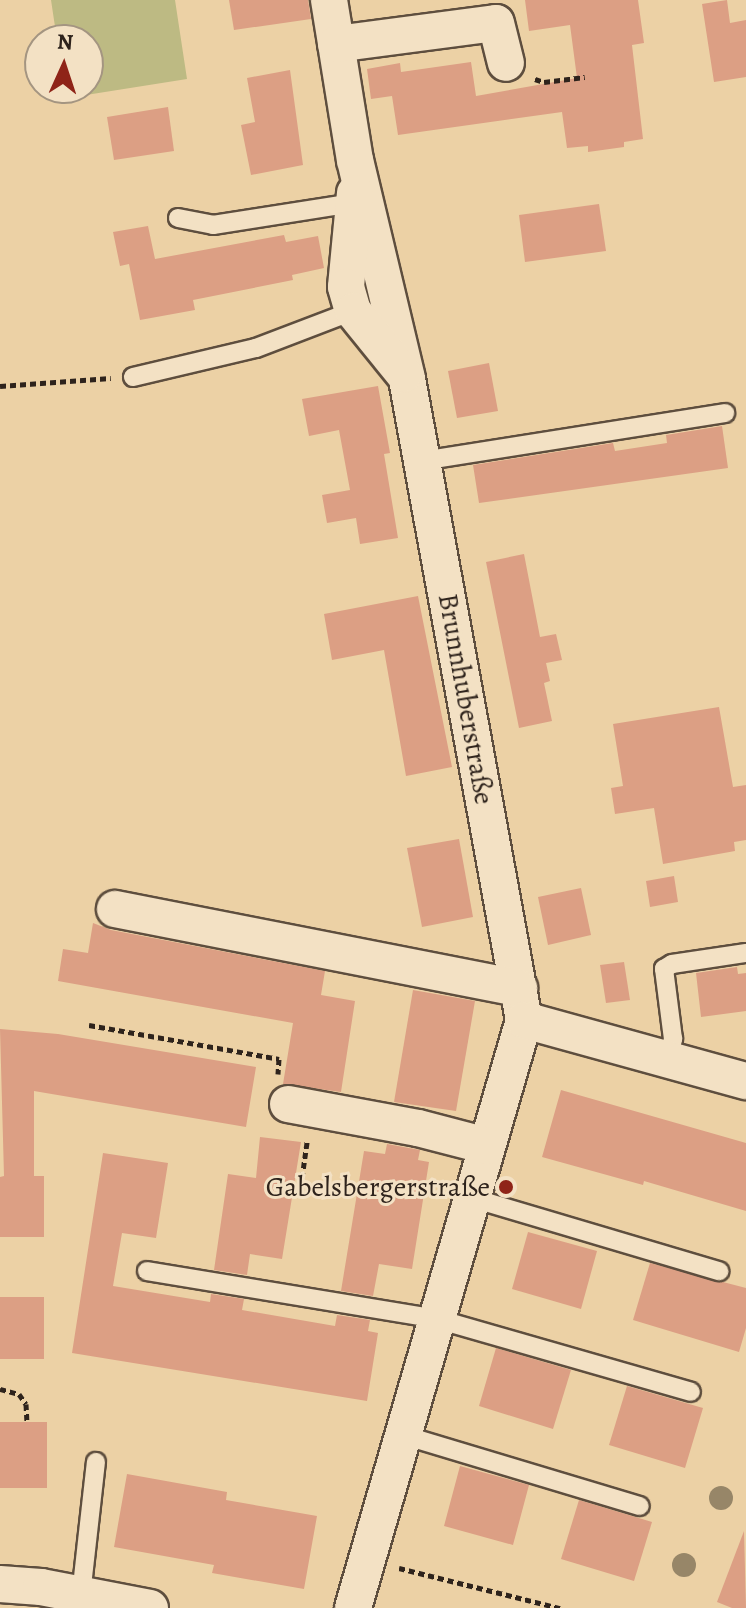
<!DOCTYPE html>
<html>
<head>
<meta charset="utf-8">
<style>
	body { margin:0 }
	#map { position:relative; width:746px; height:1608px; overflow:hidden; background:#ecd1a5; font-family:Alegreya,serif }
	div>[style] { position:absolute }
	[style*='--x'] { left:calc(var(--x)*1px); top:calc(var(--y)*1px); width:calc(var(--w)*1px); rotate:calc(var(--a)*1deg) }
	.green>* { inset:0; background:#bdba83 }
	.building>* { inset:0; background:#dc9f84 }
	.path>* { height:5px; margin-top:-2.5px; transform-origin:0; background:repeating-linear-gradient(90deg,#2e231c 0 6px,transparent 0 10px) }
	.roads { filter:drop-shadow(2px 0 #5e4e3e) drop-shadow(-2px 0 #5e4e3e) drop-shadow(0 2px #5e4e3e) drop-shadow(0 -2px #5e4e3e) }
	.service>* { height:18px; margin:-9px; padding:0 9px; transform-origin:9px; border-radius:9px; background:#f3e1c4 }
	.minor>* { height:36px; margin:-18px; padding:0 18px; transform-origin:18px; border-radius:18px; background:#f3e1c4 }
	.trees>* { width:24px; height:24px; margin:-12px; border-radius:50%; background:#978668 }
	.dots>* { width:22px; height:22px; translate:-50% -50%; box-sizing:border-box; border:4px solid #f3e1c4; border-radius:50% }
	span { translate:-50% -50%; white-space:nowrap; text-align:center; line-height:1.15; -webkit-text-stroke:6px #f3e1c4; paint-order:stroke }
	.street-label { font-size:28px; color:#2e231c }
	.poi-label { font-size:28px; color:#2e231c }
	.right { translate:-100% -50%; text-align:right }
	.north { position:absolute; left:24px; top:24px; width:80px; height:80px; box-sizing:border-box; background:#f3e1c4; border:2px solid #a49581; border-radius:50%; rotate:3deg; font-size:22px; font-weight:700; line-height:32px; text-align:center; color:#2e231c }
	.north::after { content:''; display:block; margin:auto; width:28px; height:36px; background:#8f2418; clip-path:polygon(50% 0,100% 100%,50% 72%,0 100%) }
</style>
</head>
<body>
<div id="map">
	<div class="green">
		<i style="clip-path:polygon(51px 0,175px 0,187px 79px,67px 98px,65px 88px,88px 88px,88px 40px,57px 40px)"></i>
	</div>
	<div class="building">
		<i style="clip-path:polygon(229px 0,308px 0,311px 19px,234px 30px)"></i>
		<i style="clip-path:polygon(525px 0,638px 0,644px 43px,632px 45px,643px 139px,624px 142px,624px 147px,588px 152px,588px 146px,567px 148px,562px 112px,398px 135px,392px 96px,371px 99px,367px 69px,400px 63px,401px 72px,471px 62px,476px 96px,577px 78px,570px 25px,529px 31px)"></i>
		<i style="clip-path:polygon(727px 0,730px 23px,746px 20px,746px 77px,714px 82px,702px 4px)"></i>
		<i style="clip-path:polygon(290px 70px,303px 165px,251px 175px,241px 125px,255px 122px,247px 78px)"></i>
		<i style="clip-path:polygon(168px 107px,174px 151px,114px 160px,107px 117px)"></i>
		<i style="clip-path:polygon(599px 204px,606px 251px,525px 262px,519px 215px)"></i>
		<i style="clip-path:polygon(148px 226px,155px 259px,284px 235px,286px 242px,318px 236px,324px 268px,292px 275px,293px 280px,193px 300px,195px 310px,140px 320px,129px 264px,120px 266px,113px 232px)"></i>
		<i style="clip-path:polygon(489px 363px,498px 411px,457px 418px,448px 371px)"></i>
		<i style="clip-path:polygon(378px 386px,390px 453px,384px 454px,398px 538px,360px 544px,356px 518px,327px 523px,322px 495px,350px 490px,339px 430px,309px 436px,302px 399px)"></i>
		<i style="clip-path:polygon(722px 426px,728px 468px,479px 503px,473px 465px,613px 443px,615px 451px,667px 443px,666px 435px)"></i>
		<i style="clip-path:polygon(524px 554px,540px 637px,556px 634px,562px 660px,546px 663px,550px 681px,544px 683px,552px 721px,519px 728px,486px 562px)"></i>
		<i style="clip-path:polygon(418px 596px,452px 767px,406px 776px,384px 650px,332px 660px,324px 614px)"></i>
		<i style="clip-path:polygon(719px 707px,733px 787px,746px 785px,746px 840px,734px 842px,735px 851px,663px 864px,654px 808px,615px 814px,611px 788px,623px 786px,613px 724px)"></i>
		<i style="clip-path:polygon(459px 839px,473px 917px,422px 927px,407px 848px)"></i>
		<i style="clip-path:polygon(674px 876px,678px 902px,650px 907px,646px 881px)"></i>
		<i style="clip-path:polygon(581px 888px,591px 935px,548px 945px,538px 897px)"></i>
		<i style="clip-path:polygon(93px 923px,111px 930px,325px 971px,321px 995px,355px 1001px,341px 1092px,283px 1084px,293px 1023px,58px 981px,63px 949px,88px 953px)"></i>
		<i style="clip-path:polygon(624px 962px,630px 1000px,606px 1003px,600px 965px)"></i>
		<i style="clip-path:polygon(737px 967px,738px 974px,746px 973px,746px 1011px,701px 1017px,696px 973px)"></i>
		<i style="clip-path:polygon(413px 990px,475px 1001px,456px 1111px,394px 1102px)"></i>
		<i style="clip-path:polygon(0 1029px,58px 1034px,256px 1067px,246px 1127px,34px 1091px,34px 1176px,44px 1176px,44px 1237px,0 1237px,0 1177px,4px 1176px)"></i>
		<i style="clip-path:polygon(561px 1090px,746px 1143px,746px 1211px,644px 1181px,643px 1185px,542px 1157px)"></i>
		<i style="clip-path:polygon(260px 1137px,301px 1142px,282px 1259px,250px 1254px,247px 1275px,214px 1270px,228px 1174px,256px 1178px)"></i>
		<i style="clip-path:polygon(387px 1144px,420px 1150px,418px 1160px,429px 1162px,412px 1269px,379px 1264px,373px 1296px,341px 1291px,364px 1151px,385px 1154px)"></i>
		<i style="clip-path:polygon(103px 1153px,168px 1163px,156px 1238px,122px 1233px,113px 1286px,210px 1302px,211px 1294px,244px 1299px,242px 1310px,335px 1326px,337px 1315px,370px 1320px,368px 1331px,378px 1333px,367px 1401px,72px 1353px)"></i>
		<i style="clip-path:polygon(528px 1232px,597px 1251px,581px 1309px,512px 1289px)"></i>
		<i style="clip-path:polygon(650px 1263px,746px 1288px,746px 1328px,739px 1352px,633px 1320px)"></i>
		<i style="clip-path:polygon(0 1297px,44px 1297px,44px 1359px,0 1359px)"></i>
		<i style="clip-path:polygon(496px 1348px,571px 1370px,553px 1429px,479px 1406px)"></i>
		<i style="clip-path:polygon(627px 1386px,703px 1408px,685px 1468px,609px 1445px)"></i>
		<i style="clip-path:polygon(0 1422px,47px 1422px,47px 1488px,0 1488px)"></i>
		<i style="clip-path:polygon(460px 1466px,529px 1485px,513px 1545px,444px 1526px)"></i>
		<i style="clip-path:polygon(127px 1474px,227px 1492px,226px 1500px,317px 1516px,304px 1589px,212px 1573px,214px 1565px,114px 1547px)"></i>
		<i style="clip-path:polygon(579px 1500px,652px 1522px,634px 1581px,561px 1559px)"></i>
		<i style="clip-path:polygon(744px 1531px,746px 1608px,732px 1608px,717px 1602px)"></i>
	</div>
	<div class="path">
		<i style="--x:535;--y:79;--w:9;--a:18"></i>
		<i style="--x:544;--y:82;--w:41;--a:-7"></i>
		<i style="--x:0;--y:386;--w:111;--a:-4.1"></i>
		<i style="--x:89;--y:1025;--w:193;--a:10.1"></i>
		<i style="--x:279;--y:1059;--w:15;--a:94"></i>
		<i style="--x:302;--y:1178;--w:37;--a:-82"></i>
		<i style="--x:0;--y:1389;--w:20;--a:15"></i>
		<i style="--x:19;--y:1394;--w:12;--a:55"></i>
		<i style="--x:26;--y:1404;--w:18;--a:87"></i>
		<i style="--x:399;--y:1568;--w:166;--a:14"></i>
	</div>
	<div class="roads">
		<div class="service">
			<i style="--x:178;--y:218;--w:36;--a:11"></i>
			<i style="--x:213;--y:225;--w:149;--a:-8.9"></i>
			<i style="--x:133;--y:377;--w:126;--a:-13.3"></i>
			<i style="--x:256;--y:348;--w:104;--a:-20.9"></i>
			<i style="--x:422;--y:461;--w:307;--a:-9"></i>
			<i style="--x:668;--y:1057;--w:19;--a:-74"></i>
			<i style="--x:673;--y:1039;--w:71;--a:-97.3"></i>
			<i style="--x:664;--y:969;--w:9;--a:-32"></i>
			<i style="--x:672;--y:964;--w:75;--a:-8.5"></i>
			<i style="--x:472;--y:1198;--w:258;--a:16.5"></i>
			<i style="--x:147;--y:1271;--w:294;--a:9.4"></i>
			<i style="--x:437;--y:1319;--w:264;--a:16"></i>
			<i style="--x:403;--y:1435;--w:247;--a:16.7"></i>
			<i style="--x:81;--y:1595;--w:134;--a:-83.6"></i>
		</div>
		<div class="minor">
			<i style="--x:329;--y:0;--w:162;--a:80.8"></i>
			<i style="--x:355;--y:160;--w:225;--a:76.6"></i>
			<i style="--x:407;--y:379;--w:652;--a:79.66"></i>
			<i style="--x:524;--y:1020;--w:612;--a:106.22"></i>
			<i style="--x:336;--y:44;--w:161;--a:-7.5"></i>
			<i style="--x:496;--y:23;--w:41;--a:76"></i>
			<i style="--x:355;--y:193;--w:94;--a:95.5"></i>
			<i style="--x:346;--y:287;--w:25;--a:74"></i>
			<i style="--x:353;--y:311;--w:81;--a:51"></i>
			<i style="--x:115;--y:909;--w:412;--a:11.1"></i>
			<i style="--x:524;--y:1020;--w:230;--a:15.4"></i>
			<i style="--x:288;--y:1104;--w:132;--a:10.5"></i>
			<i style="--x:418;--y:1128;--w:71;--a:14.6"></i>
			<i style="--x:0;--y:1584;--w:41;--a:4.2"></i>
			<i style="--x:41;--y:1587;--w:111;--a:10.9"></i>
		</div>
	</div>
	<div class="trees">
		<i style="left:721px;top:1498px"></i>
		<i style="left:684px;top:1565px"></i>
	</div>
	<div class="dots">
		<i style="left:506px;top:1187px;background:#8f2418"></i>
	</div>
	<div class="street-label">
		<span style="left:466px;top:699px;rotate:80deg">Brunnhuberstraße</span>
	</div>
	<div class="poi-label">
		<span class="right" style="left:490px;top:1187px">Gabelsbergerstraße</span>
	</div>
	<div class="north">N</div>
</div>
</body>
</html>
